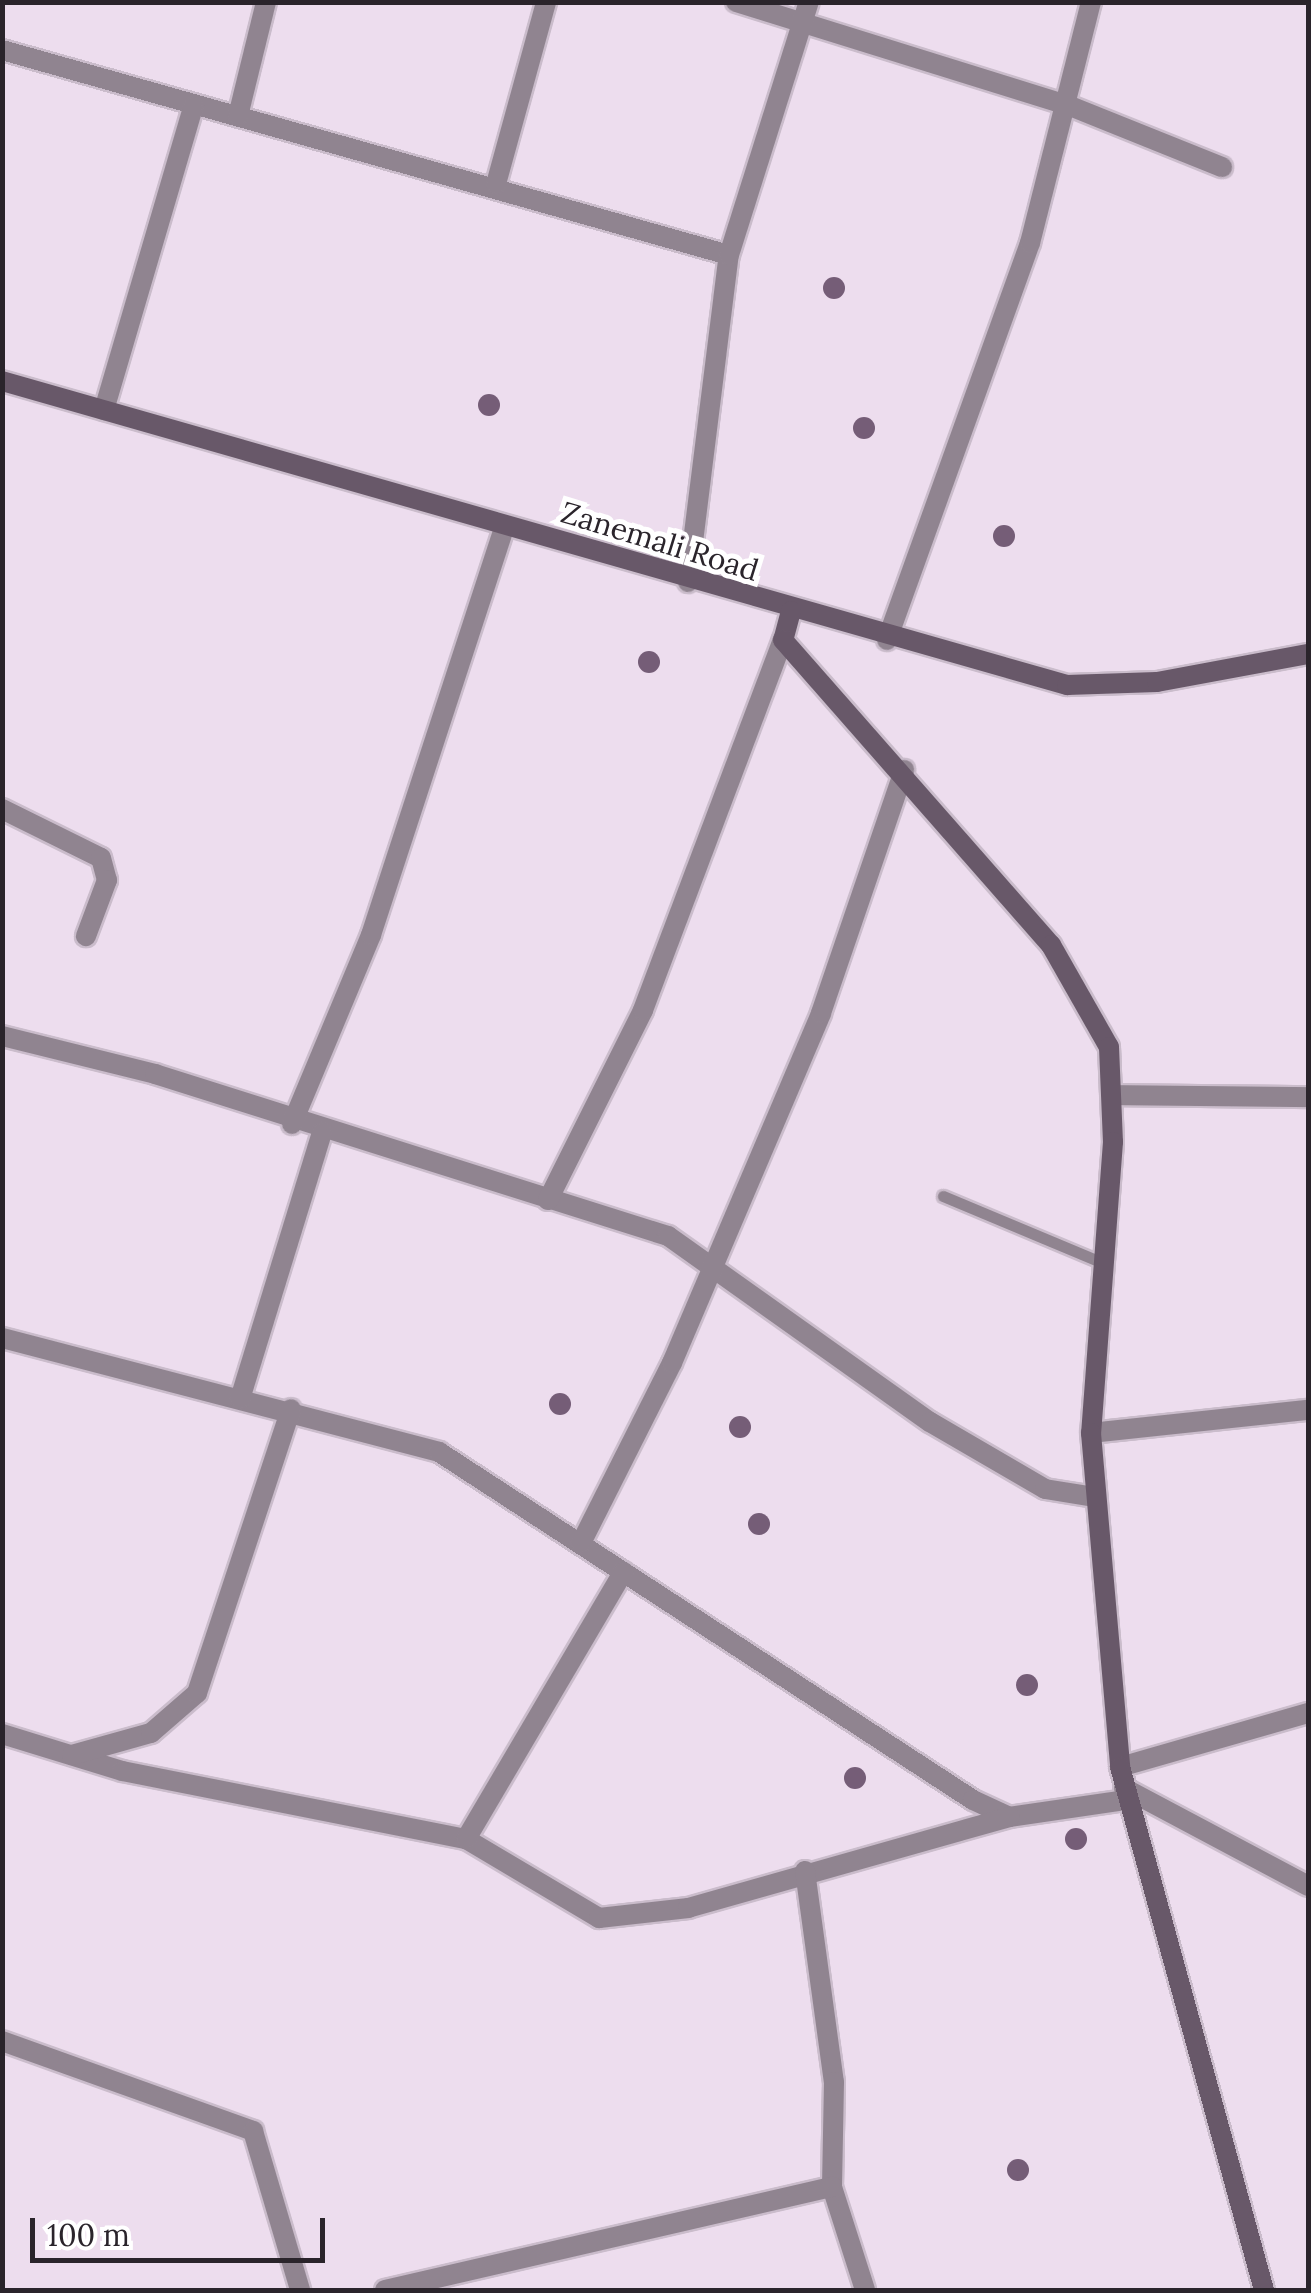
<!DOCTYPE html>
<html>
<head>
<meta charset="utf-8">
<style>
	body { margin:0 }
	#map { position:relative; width:1311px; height:2293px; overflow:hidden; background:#edddee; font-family:Lora,serif }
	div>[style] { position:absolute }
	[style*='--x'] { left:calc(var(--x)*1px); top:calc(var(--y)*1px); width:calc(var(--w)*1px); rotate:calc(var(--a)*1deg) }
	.building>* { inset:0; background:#755d77 }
	.round { border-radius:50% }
	.roads { filter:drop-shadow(2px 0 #cabccb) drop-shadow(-2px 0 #cabccb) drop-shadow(0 2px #cabccb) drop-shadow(0 -2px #cabccb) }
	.lane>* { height:11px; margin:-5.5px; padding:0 5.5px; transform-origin:5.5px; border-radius:5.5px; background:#908490 }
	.street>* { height:20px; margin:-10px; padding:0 10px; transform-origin:10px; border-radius:10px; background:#908490 }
	.secondary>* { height:20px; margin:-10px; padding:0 10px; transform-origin:10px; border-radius:10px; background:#685869 }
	span { translate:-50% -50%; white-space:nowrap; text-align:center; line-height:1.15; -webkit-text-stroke:10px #fff; paint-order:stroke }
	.street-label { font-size:30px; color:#2a242b }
	.frame { position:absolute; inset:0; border:5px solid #2a242b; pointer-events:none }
	.scale { position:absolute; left:30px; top:2218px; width:295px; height:45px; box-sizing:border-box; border:5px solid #2a242b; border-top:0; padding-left:12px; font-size:30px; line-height:35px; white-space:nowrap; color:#2a242b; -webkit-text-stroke:8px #fff; paint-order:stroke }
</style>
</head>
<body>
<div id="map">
	<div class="building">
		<i class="round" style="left:823px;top:277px;width:22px;height:22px"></i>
		<i class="round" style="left:478px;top:394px;width:22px;height:22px"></i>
		<i class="round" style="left:853px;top:417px;width:22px;height:22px"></i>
		<i class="round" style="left:993px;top:525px;width:22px;height:22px"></i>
		<i class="round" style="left:638px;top:651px;width:22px;height:22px"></i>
		<i class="round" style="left:549px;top:1393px;width:22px;height:22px"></i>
		<i class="round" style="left:729px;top:1416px;width:22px;height:22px"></i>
		<i class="round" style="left:748px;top:1513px;width:22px;height:22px"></i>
		<i class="round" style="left:1016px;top:1674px;width:22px;height:22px"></i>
		<i class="round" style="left:844px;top:1767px;width:22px;height:22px"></i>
		<i class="round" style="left:1065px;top:1828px;width:22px;height:22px"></i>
		<i class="round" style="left:1007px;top:2159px;width:22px;height:22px"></i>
	</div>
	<div class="roads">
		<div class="lane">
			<i style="--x:943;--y:1196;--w:171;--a:22.7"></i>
		</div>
		<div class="street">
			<i style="--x:736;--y:2;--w:350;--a:17.3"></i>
			<i style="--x:1070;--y:106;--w:164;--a:21.9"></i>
			<i style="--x:2;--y:50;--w:755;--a:15.75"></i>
			<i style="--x:238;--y:116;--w:117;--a:-76.2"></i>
			<i style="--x:496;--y:184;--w:189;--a:-74.6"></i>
			<i style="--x:104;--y:410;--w:316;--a:-73.6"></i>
			<i style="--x:688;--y:582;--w:330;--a:-82.9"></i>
			<i style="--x:729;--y:255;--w:265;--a:-72.5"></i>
			<i style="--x:887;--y:640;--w:422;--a:-70.2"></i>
			<i style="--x:1030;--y:243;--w:249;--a:-75.8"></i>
			<i style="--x:2;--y:809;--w:110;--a:26.3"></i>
			<i style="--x:101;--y:858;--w:23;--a:75"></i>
			<i style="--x:107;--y:880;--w:60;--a:110.6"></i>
			<i style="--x:2;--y:1036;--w:158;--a:13.9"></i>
			<i style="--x:155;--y:1074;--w:538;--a:17.53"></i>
			<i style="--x:668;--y:1236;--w:321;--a:35.4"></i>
			<i style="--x:930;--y:1422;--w:133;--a:30.2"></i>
			<i style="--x:1045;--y:1489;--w:51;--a:9.1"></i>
			<i style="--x:1114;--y:1095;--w:194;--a:0.6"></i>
			<i style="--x:292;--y:1124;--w:205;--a:-67.3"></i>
			<i style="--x:371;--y:935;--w:430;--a:-71.9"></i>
			<i style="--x:548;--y:1200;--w:212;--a:-63.4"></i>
			<i style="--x:643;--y:1010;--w:396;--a:-69.3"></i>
			<i style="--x:2;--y:1338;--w:452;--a:14.6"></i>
			<i style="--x:439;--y:1452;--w:637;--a:33.09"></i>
			<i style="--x:973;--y:1800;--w:40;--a:25"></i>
			<i style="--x:1009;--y:1817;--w:117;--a:-8.3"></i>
			<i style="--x:240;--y:1399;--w:279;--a:-72.9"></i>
			<i style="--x:1091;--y:1433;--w:218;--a:-6.1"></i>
			<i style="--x:581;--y:1543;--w:202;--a:-63.2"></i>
			<i style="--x:672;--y:1363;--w:380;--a:-66.9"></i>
			<i style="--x:821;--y:1013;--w:257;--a:-71.1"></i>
			<i style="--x:2;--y:1734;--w:126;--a:17.1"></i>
			<i style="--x:122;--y:1771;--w:351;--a:11.2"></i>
			<i style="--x:466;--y:1839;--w:155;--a:30.7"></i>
			<i style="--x:599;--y:1918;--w:90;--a:-6.4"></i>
			<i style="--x:688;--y:1908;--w:334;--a:-15.8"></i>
			<i style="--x:72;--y:1755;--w:82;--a:-15.6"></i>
			<i style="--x:151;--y:1733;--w:61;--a:-41"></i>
			<i style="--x:197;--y:1693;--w:299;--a:-71.7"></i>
			<i style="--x:1120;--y:1767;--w:196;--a:-16"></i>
			<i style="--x:1124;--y:1788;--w:208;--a:28"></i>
			<i style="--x:466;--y:1839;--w:310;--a:-59.5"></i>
			<i style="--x:805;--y:1871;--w:213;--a:82.2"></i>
			<i style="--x:834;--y:2082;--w:105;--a:91.1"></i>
			<i style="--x:832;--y:2187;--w:108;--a:72.2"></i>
			<i style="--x:2;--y:2041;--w:267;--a:19.7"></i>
			<i style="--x:253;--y:2131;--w:166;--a:73.5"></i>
			<i style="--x:385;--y:2290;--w:459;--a:-13"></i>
		</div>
		<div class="secondary">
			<i style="--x:2;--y:381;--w:1108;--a:15.93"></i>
			<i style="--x:1067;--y:685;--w:90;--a:-1.9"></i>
			<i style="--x:1157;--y:682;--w:154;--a:-10.5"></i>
			<i style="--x:791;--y:611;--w:30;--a:105"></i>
			<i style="--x:783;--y:640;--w:406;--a:48.7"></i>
			<i style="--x:1051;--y:945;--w:117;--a:60.4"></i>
			<i style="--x:1109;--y:1047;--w:95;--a:87.6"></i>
			<i style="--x:1113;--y:1142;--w:292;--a:94.3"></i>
			<i style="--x:1091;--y:1433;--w:335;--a:85"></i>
			<i style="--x:1120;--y:1767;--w:542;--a:74.61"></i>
		</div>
	</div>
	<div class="street-label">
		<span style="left:660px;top:541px;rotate:17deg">Zanemali Road</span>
	</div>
	<div class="frame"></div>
	<div class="scale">100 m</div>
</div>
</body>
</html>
